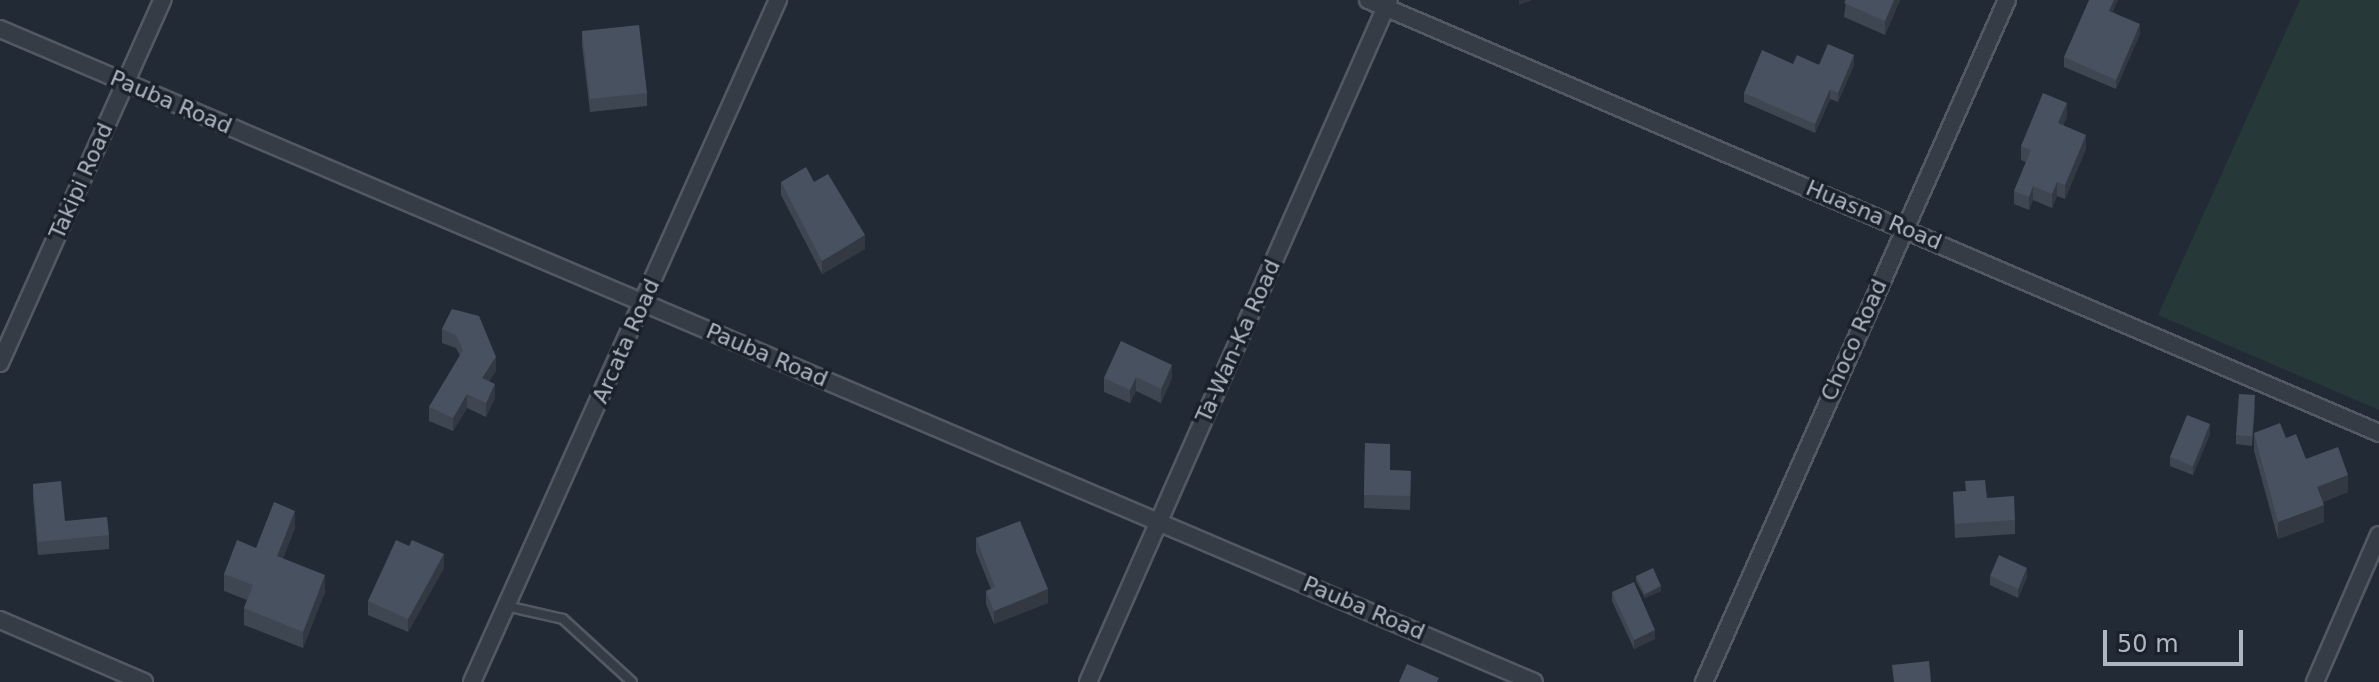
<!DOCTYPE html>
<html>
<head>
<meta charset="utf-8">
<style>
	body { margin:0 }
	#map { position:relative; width:2379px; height:682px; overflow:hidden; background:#222a35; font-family:"DejaVu Sans",sans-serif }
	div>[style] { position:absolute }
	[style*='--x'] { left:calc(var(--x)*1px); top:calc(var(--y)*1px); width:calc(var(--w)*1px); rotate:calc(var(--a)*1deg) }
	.green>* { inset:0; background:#263838 }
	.roads { filter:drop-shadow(2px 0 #525964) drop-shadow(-2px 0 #525964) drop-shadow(0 2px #525964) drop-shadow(0 -2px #525964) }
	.lane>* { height:8px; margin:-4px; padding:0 4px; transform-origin:4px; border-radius:4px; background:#353c46 }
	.street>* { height:16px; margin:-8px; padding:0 8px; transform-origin:8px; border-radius:8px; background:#353c46 }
	.wall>* { inset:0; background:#3e4652 }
	.shaded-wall>* { inset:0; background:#323942 }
	.building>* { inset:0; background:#48515f }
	span { translate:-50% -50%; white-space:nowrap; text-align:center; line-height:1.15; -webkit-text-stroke:7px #1a212a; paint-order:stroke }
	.street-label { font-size:22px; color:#afb6c3 }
	.scale { position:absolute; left:2103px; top:630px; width:140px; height:36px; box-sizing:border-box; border:4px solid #afb6c3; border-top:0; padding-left:10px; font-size:24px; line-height:28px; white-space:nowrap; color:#afb6c3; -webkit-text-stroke:6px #1a212a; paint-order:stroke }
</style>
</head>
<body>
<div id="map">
	<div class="green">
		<i style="clip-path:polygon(2300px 0,2379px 0,2379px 410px,2158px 315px)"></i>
	</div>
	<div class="roads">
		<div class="lane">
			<i style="--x:506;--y:606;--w:58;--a:12.8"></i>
			<i style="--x:563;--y:619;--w:93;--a:42.4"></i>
		</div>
		<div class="street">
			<i style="--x:1368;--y:0;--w:1100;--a:23.18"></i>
			<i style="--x:0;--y:29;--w:1667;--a:23.06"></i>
			<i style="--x:0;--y:363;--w:398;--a:-65.9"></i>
			<i style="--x:0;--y:620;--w:157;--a:23.3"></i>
			<i style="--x:472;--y:682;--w:748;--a:-65.84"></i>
			<i style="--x:1088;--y:682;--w:745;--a:-66.19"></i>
			<i style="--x:1704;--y:682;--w:746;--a:-66.05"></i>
			<i style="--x:2315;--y:682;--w:160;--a:-66.5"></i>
		</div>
	</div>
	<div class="wall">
		<i style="clip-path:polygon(1844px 0,1900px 0,1885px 35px,1844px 17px,1846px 1px)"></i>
		<i style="clip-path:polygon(2113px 12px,2140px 34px,2116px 89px,2064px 67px,2064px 57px)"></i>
		<i style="clip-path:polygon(582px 31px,647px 93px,647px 106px,590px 112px,582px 45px)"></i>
		<i style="clip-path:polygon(1793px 64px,1854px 65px,1838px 102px,1830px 99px,1815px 133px,1744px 102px,1744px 93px)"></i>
		<i style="clip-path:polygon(2067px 117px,2063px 125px,2086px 149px,2065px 199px,2057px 196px,2052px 208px,2033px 200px,2029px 210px,2014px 204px,2014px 191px,2026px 162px,2021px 160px,2021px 146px)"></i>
		<i style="clip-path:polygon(781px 182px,814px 182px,865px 249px,822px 274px,781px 195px)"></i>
		<i style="clip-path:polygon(452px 309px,496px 371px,489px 381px,495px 398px,486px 417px,467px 408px,453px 431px,429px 421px,429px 407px,460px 356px,456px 348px,442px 343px,442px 329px)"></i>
		<i style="clip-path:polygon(1121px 341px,1172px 378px,1161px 403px,1136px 391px,1130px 403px,1104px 392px,1104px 378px)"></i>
		<i style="clip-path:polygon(2255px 404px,2252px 446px,2236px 444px,2236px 435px)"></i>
		<i style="clip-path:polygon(2254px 433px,2286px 438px,2306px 459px,2348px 492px,2323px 502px,2324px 522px,2278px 539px,2254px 451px)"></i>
		<i style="clip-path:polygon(2210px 434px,2193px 475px,2170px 466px,2170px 457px)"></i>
		<i style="clip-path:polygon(1365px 443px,1390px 470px,1411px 471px,1410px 510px,1364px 508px)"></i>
		<i style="clip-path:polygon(33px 484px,65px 521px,109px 535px,109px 549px,38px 555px,33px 498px)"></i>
		<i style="clip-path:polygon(1965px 491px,1987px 498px,2015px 520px,2015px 534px,1955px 538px,1953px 492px)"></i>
		<i style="clip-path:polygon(295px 528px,283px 558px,325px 592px,303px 648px,244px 625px,244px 608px,247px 600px,224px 591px,224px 574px,256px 548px)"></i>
		<i style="clip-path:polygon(976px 538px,1048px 603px,994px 624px,986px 604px,986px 591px,991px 589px,976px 552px)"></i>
		<i style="clip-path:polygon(444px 568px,408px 632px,368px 615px,368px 601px)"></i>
		<i style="clip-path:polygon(1636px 576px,1661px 591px,1645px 598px,1636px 581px)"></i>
		<i style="clip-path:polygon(1990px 576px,2027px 577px,2018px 598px,1990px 585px)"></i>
		<i style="clip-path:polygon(1612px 592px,1655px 639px,1634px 649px,1612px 601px)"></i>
	</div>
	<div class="shaded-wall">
		<i style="clip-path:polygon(1519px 0,1532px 0,1519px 5px)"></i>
		<i style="clip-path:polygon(1894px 0,1900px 0,1885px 35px,1885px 21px)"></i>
		<i style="clip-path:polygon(2114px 0,2118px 0,2109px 20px,2109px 11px)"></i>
		<i style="clip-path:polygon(2140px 24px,2140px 34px,2116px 89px,2116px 80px)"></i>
		<i style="clip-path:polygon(1854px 55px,1854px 65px,1838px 102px,1838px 93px)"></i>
		<i style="clip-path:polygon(1830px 89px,1830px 99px,1815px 133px,1815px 124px)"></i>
		<i style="clip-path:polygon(2067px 103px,2067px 117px,2058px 137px,2058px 123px)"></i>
		<i style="clip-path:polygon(2086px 135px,2086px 149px,2065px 199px,2065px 185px)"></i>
		<i style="clip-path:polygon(2057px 182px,2057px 196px,2052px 208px,2052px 194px)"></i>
		<i style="clip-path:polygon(2033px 186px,2033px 200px,2029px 210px,2029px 197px)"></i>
		<i style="clip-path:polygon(865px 235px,865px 249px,822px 274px,822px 261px)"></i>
		<i style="clip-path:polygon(496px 357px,496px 371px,482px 392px,482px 378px)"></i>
		<i style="clip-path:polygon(1172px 365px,1172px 378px,1161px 403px,1161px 389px)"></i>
		<i style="clip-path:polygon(1136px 377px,1136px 391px,1130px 403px,1130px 390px)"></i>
		<i style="clip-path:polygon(495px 384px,495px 398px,486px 417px,486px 403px)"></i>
		<i style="clip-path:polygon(467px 394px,467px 408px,453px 431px,453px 418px)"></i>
		<i style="clip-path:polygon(2210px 424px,2210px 434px,2193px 475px,2193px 466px)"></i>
		<i style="clip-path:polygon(2348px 475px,2348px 492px,2317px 504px,2317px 487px)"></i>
		<i style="clip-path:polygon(2324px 505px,2324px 522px,2278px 539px,2278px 522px)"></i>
		<i style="clip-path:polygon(295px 511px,295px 528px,277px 573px,277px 556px)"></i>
		<i style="clip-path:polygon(444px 554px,444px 568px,408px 632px,408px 619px)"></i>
		<i style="clip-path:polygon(2027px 568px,2027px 577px,2018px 598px,2018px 589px)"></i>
		<i style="clip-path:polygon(325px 575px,325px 592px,303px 648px,303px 632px)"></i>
		<i style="clip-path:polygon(1661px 586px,1661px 591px,1645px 598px,1645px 594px)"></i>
		<i style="clip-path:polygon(1048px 589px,1048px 603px,994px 624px,994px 611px)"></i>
		<i style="clip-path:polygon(1655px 630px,1655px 639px,1634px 649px,1634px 640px)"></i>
	</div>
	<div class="building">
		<i style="clip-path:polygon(1846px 0,1894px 0,1885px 21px,1844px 3px)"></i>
		<i style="clip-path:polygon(2089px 0,2114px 0,2109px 11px,2140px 24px,2116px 80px,2064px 57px)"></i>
		<i style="clip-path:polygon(639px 25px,647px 93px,590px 99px,582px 31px)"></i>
		<i style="clip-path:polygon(1828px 44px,1854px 55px,1838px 93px,1830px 89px,1815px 124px,1744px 93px,1762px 50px,1793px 64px,1797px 55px,1819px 65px)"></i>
		<i style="clip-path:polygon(2043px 93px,2067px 103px,2058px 123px,2086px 135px,2065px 185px,2057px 182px,2052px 194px,2033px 186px,2029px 197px,2014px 191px,2031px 150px,2021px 146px)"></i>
		<i style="clip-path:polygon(806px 167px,814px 182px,828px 174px,865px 235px,822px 261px,781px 182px)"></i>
		<i style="clip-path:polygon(452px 309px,479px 316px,496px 357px,482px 378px,495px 384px,486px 403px,467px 394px,453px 418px,429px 407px,463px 350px,456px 335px,442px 329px)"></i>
		<i style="clip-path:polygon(1121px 341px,1172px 365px,1161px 389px,1136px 377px,1130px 390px,1104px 378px)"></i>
		<i style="clip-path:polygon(2239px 394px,2255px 395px,2252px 436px,2236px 435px)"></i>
		<i style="clip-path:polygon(2187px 415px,2210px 424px,2193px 466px,2170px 457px)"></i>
		<i style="clip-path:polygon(2280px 423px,2286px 438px,2296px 434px,2306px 459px,2338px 447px,2348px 475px,2317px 487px,2324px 505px,2278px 522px,2254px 433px)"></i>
		<i style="clip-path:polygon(1365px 443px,1390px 444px,1390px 470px,1411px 471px,1410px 496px,1364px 495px)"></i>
		<i style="clip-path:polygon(1985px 480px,1987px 498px,2014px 496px,2015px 520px,1955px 524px,1953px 492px,1966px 491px,1965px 481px)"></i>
		<i style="clip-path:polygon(61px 481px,65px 521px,107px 517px,109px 535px,38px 542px,33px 484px)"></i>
		<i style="clip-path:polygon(274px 502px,295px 511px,277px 556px,325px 575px,303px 632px,244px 608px,253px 585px,224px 574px,237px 540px,256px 548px)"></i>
		<i style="clip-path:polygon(1020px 521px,1048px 589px,994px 611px,986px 591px,995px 587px,976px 538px)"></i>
		<i style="clip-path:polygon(396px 540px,409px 546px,412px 540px,444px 554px,408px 619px,368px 601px)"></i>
		<i style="clip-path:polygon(1999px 555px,2027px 568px,2018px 589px,1990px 576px)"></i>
		<i style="clip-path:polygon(1653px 568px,1661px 586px,1645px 594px,1636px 576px)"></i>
		<i style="clip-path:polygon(1634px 582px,1655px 630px,1634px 640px,1612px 592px)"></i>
		<i style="clip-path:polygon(1929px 661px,1931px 682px,1894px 682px,1892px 665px)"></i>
		<i style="clip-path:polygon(1407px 664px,1439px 678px,1437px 682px,1399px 682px)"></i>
	</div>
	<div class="street-label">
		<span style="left:171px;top:102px;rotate:23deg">Pauba Road</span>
		<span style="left:81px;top:181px;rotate:-66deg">Takipi Road</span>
		<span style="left:1874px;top:215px;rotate:23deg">Huasna Road</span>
		<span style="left:1854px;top:340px;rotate:-66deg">Choco Road</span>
		<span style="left:626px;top:341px;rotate:-66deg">Arcata Road</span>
		<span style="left:1238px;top:341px;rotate:-66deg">Ta-Wan-Ka Road</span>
		<span style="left:767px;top:355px;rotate:23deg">Pauba Road</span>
		<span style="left:1364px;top:608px;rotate:23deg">Pauba Road</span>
	</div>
	<div class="scale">50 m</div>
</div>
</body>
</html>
